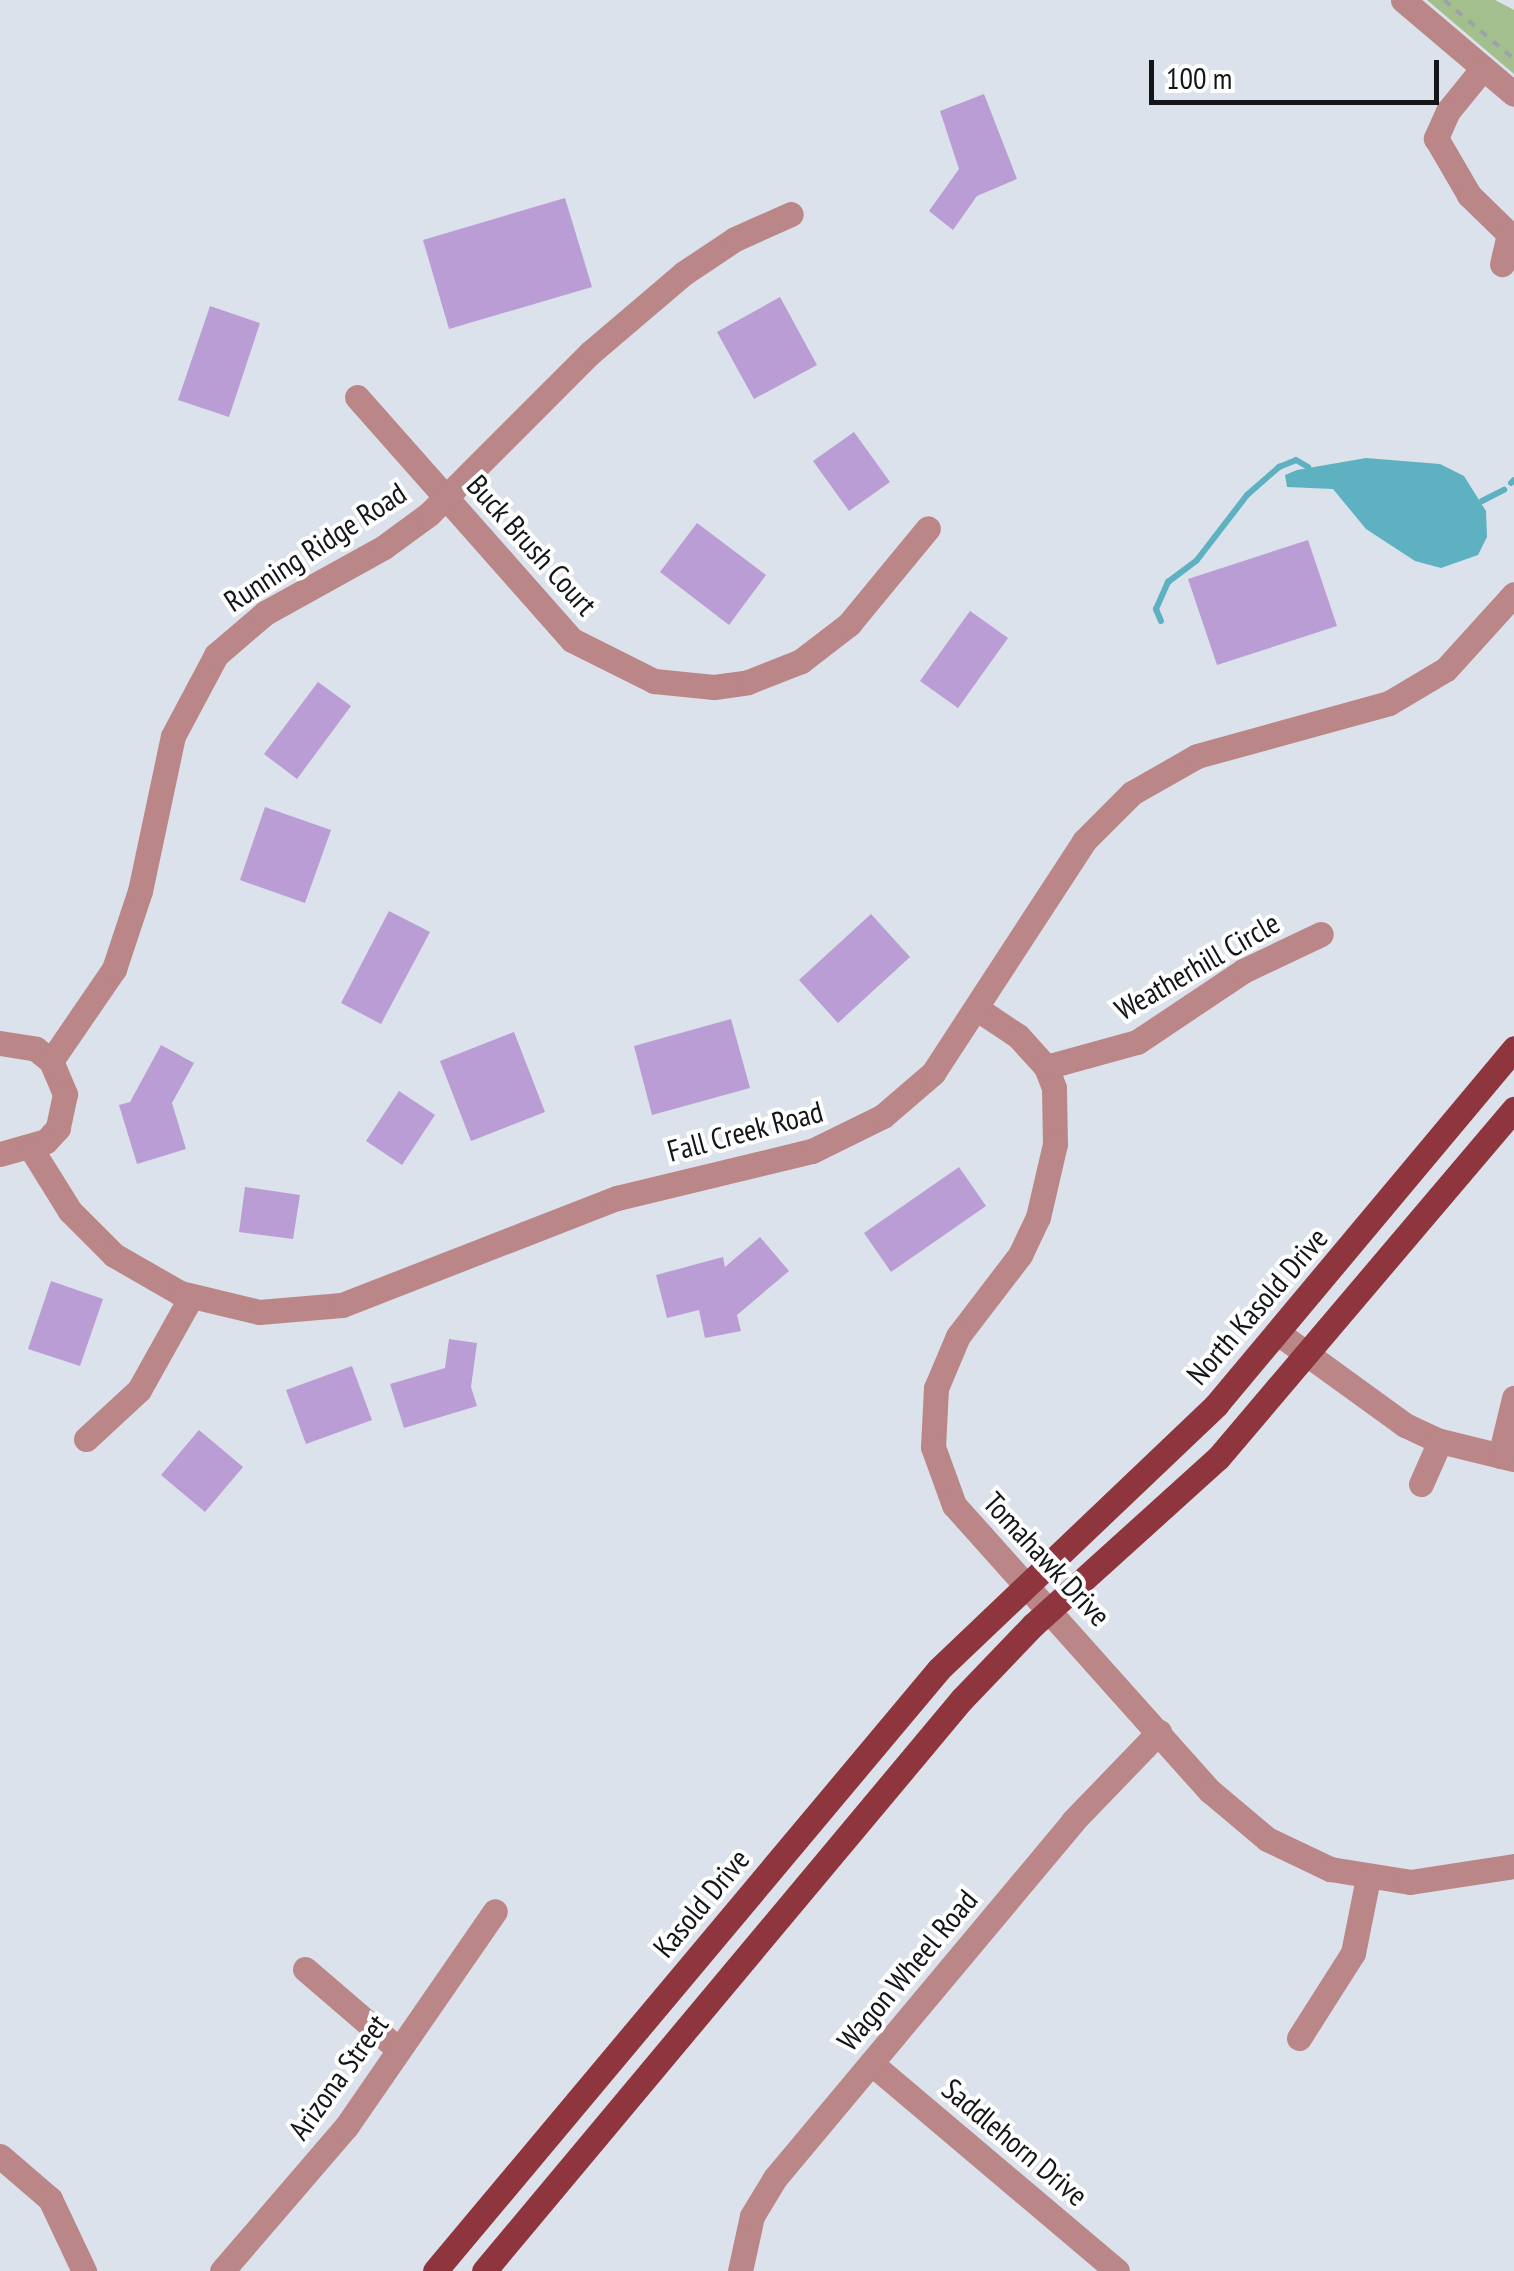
<!DOCTYPE html>
<html>
<head>
<meta charset="utf-8">
<style>
	body { margin:0 }
	#map { position:relative; width:1514px; height:2271px; overflow:hidden; background:#dbe2eb; font-family:"PT Sans Narrow",sans-serif }
	div>[style] { position:absolute }
	[style*='--x'] { left:calc(var(--x)*1px); top:calc(var(--y)*1px); width:calc(var(--w)*1px); rotate:calc(var(--a)*1deg) }
	.green>* { inset:0; background:#a2bf8d }
	.water>* { inset:0; background:#5eb1c0 }
	.stream>* { height:6px; margin:-3px; padding:0 3px; transform-origin:3px; border-radius:3px; background:#5eb1c0 }
	.building>* { inset:0; background:#ba9dd4 }
	.path>* { height:4px; margin-top:-2px; transform-origin:0; background:repeating-linear-gradient(90deg,#9da2a9 0 8px,transparent 0 16px) }
	.minor>* { height:25px; margin:-12.5px; padding:0 12.5px; transform-origin:12.5px; border-radius:12.5px; background:#ba8687 }
	.major>* { height:25px; margin:-12.5px; padding:0 12.5px; transform-origin:12.5px; border-radius:12.5px; background:#8f353d }
	span { translate:-50% -50%; white-space:nowrap; text-align:center; line-height:1.15; -webkit-text-stroke:8px #fff; paint-order:stroke }
	.street-label { font-size:30px; color:#131518 }
	.scale { position:absolute; left:1149px; top:60px; width:290px; height:45px; box-sizing:border-box; border:5px solid #131518; border-top:0; padding-left:12px; font-size:30px; line-height:35px; white-space:nowrap; color:#131518; -webkit-text-stroke:8px #fff; paint-order:stroke }
</style>
</head>
<body>
<div id="map">
	<div class="green">
		<i style="clip-path:polygon(1427px 0,1495px 0,1514px 10px,1514px 74px)"></i>
	</div>
	<div class="water">
		<i style="clip-path:polygon(1366px 458px,1440px 464px,1464px 476px,1486px 511px,1487px 537px,1478px 555px,1441px 568px,1415px 561px,1366px 529px,1333px 489px,1287px 487px,1285px 475px,1297px 470px)"></i>
	</div>
	<div class="stream">
		<i style="--x:1511;--y:483;--w:4;--a:-45"></i>
		<i style="--x:1482;--y:501;--w:25;--a:-27"></i>
		<i style="--x:1161;--y:621;--w:13;--a:-113"></i>
		<i style="--x:1156;--y:609;--w:30;--a:-66"></i>
		<i style="--x:1168;--y:582;--w:36;--a:-37"></i>
		<i style="--x:1197;--y:560;--w:82;--a:-52.4"></i>
		<i style="--x:1247;--y:495;--w:43;--a:-41.2"></i>
		<i style="--x:1279;--y:467;--w:18;--a:-22"></i>
		<i style="--x:1296;--y:460;--w:14;--a:30"></i>
	</div>
	<div class="building">
		<i style="clip-path:polygon(984px 94px,1017px 179px,977px 196px,953px 230px,929px 211px,959px 169px,940px 111px)"></i>
		<i style="clip-path:polygon(565px 198px,592px 287px,449px 329px,423px 240px)"></i>
		<i style="clip-path:polygon(780px 297px,817px 365px,754px 399px,717px 332px)"></i>
		<i style="clip-path:polygon(210px 306px,260px 323px,229px 417px,178px 400px)"></i>
		<i style="clip-path:polygon(854px 432px,890px 482px,849px 511px,813px 461px)"></i>
		<i style="clip-path:polygon(697px 523px,766px 575px,729px 625px,660px 572px)"></i>
		<i style="clip-path:polygon(1308px 540px,1337px 626px,1217px 665px,1188px 579px)"></i>
		<i style="clip-path:polygon(970px 611px,1008px 638px,958px 708px,920px 681px)"></i>
		<i style="clip-path:polygon(318px 682px,351px 706px,297px 779px,264px 754px)"></i>
		<i style="clip-path:polygon(265px 807px,331px 830px,305px 903px,240px 880px)"></i>
		<i style="clip-path:polygon(389px 911px,430px 932px,381px 1024px,341px 1003px)"></i>
		<i style="clip-path:polygon(871px 914px,910px 957px,838px 1023px,799px 980px)"></i>
		<i style="clip-path:polygon(731px 1019px,750px 1088px,652px 1115px,634px 1046px)"></i>
		<i style="clip-path:polygon(514px 1032px,545px 1112px,471px 1141px,440px 1061px)"></i>
		<i style="clip-path:polygon(161px 1045px,194px 1063px,172px 1103px,186px 1149px,137px 1164px,119px 1105px,130px 1102px)"></i>
		<i style="clip-path:polygon(399px 1091px,435px 1115px,402px 1165px,366px 1141px)"></i>
		<i style="clip-path:polygon(959px 1167px,986px 1206px,891px 1272px,864px 1233px)"></i>
		<i style="clip-path:polygon(245px 1187px,300px 1195px,293px 1239px,239px 1232px)"></i>
		<i style="clip-path:polygon(760px 1237px,789px 1271px,737px 1315px,741px 1331px,705px 1338px,699px 1310px,667px 1318px,656px 1275px,723px 1257px,725px 1267px)"></i>
		<i style="clip-path:polygon(51px 1281px,103px 1299px,80px 1366px,28px 1349px)"></i>
		<i style="clip-path:polygon(449px 1339px,477px 1343px,471px 1387px,477px 1406px,404px 1428px,390px 1384px,445px 1368px)"></i>
		<i style="clip-path:polygon(352px 1366px,372px 1420px,306px 1444px,286px 1390px)"></i>
		<i style="clip-path:polygon(199px 1430px,243px 1467px,205px 1512px,161px 1475px)"></i>
	</div>
	<div class="path">
		<i style="--x:1444;--y:0;--w:92;--a:40.1"></i>
	</div>
	<div class="minor">
		<i style="--x:1403;--y:0;--w:145;--a:40.3"></i>
		<i style="--x:1483;--y:68;--w:55;--a:129.1"></i>
		<i style="--x:1448;--y:111;--w:30;--a:114"></i>
		<i style="--x:1436;--y:138;--w:66;--a:59.9"></i>
		<i style="--x:1469;--y:195;--w:56;--a:44.3"></i>
		<i style="--x:1509;--y:234;--w:31;--a:103"></i>
		<i style="--x:357;--y:397;--w:324;--a:48.5"></i>
		<i style="--x:572;--y:640;--w:92;--a:26.6"></i>
		<i style="--x:654;--y:681;--w:60;--a:5.7"></i>
		<i style="--x:714;--y:687;--w:34;--a:-8"></i>
		<i style="--x:748;--y:682;--w:57;--a:-21.6"></i>
		<i style="--x:801;--y:661;--w:61;--a:-37.6"></i>
		<i style="--x:849;--y:624;--w:124;--a:-50.5"></i>
		<i style="--x:976;--y:1008;--w:50;--a:33.7"></i>
		<i style="--x:1018;--y:1036;--w:42;--a:47.9"></i>
		<i style="--x:1046;--y:1067;--w:22;--a:69"></i>
		<i style="--x:1054;--y:1088;--w:56;--a:89"></i>
		<i style="--x:1055;--y:1144;--w:75;--a:103.1"></i>
		<i style="--x:1038;--y:1217;--w:42;--a:115.3"></i>
		<i style="--x:1020;--y:1255;--w:102;--a:127.4"></i>
		<i style="--x:958;--y:1336;--w:56;--a:112.9"></i>
		<i style="--x:936;--y:1388;--w:59;--a:92.9"></i>
		<i style="--x:933;--y:1447;--w:62;--a:70.1"></i>
		<i style="--x:954;--y:1505;--w:384;--a:48.2"></i>
		<i style="--x:1210;--y:1791;--w:75;--a:40.1"></i>
		<i style="--x:1267;--y:1839;--w:70;--a:25.5"></i>
		<i style="--x:1330;--y:1869;--w:81;--a:9.2"></i>
		<i style="--x:1410;--y:1882;--w:105;--a:-8.7"></i>
		<i style="--x:0;--y:1043;--w:36;--a:9"></i>
		<i style="--x:36;--y:1049;--w:19;--a:39"></i>
		<i style="--x:51;--y:1061;--w:36;--a:67"></i>
		<i style="--x:65;--y:1094;--w:35;--a:102"></i>
		<i style="--x:58;--y:1128;--w:18;--a:133"></i>
		<i style="--x:46;--y:1141;--w:48;--a:164.2"></i>
		<i style="--x:51;--y:1061;--w:112;--a:-55.6"></i>
		<i style="--x:114;--y:969;--w:82;--a:-71.6"></i>
		<i style="--x:140;--y:891;--w:158;--a:-78"></i>
		<i style="--x:173;--y:736;--w:92;--a:-62"></i>
		<i style="--x:216;--y:655;--w:65;--a:-40.6"></i>
		<i style="--x:265;--y:613;--w:136;--a:-29"></i>
		<i style="--x:384;--y:547;--w:56;--a:-36.3"></i>
		<i style="--x:429;--y:514;--w:228;--a:-45"></i>
		<i style="--x:590;--y:353;--w:123;--a:-40.4"></i>
		<i style="--x:684;--y:273;--w:61;--a:-33.7"></i>
		<i style="--x:735;--y:239;--w:61;--a:-24.1"></i>
		<i style="--x:1046;--y:1067;--w:94;--a:-15.4"></i>
		<i style="--x:1137;--y:1042;--w:128;--a:-33.8"></i>
		<i style="--x:1243;--y:971;--w:86;--a:-25.4"></i>
		<i style="--x:32;--y:1150;--w:72;--a:58.1"></i>
		<i style="--x:70;--y:1211;--w:62;--a:45"></i>
		<i style="--x:114;--y:1255;--w:76;--a:29.9"></i>
		<i style="--x:180;--y:1293;--w:81;--a:13.5"></i>
		<i style="--x:259;--y:1312;--w:83;--a:-4.8"></i>
		<i style="--x:342;--y:1305;--w:295;--a:-21.3"></i>
		<i style="--x:617;--y:1198;--w:201;--a:-13.6"></i>
		<i style="--x:812;--y:1151;--w:79;--a:-26.2"></i>
		<i style="--x:883;--y:1116;--w:66;--a:-40.7"></i>
		<i style="--x:933;--y:1073;--w:277;--a:-56.9"></i>
		<i style="--x:1084;--y:841;--w:68;--a:-45"></i>
		<i style="--x:1132;--y:793;--w:75;--a:-29.6"></i>
		<i style="--x:1197;--y:756;--w:199;--a:-15.4"></i>
		<i style="--x:1389;--y:703;--w:66;--a:-30.8"></i>
		<i style="--x:1446;--y:669;--w:101;--a:-47.8"></i>
		<i style="--x:1278;--y:1333;--w:157;--a:35.9"></i>
		<i style="--x:1405;--y:1425;--w:38;--a:25"></i>
		<i style="--x:1440;--y:1441;--w:76;--a:13.7"></i>
		<i style="--x:86;--y:1439;--w:72;--a:-42.8"></i>
		<i style="--x:139;--y:1390;--w:107;--a:-60.8"></i>
		<i style="--x:1500;--y:1456;--w:60;--a:-76.4"></i>
		<i style="--x:1421;--y:1484;--w:47;--a:-66.2"></i>
		<i style="--x:305;--y:1969;--w:123;--a:40.7"></i>
		<i style="--x:1299;--y:2038;--w:101;--a:-57.6"></i>
		<i style="--x:1353;--y:1953;--w:76;--a:-78.7"></i>
		<i style="--x:871;--y:2063;--w:322;--a:40.2"></i>
		<i style="--x:0;--y:2156;--w:66;--a:40.7"></i>
		<i style="--x:50;--y:2199;--w:80;--a:64.7"></i>
		<i style="--x:222;--y:2271;--w:190;--a:-49.3"></i>
		<i style="--x:346;--y:2127;--w:262;--a:-55.4"></i>
		<i style="--x:740;--y:2271;--w:56;--a:-77.7"></i>
		<i style="--x:752;--y:2216;--w:44;--a:-58.8"></i>
		<i style="--x:775;--y:2178;--w:465;--a:-50.1"></i>
		<i style="--x:1073;--y:1821;--w:124;--a:-46"></i>
	</div>
	<div class="major">
		<i style="--x:435;--y:2271;--w:785;--a:-50.06"></i>
		<i style="--x:939;--y:1669;--w:383;--a:-43.6"></i>
		<i style="--x:1216;--y:1405;--w:465;--a:-50.1"></i>
		<i style="--x:484;--y:2271;--w:745;--a:-50.12"></i>
		<i style="--x:962;--y:1699;--w:103;--a:-46.2"></i>
		<i style="--x:1033;--y:1625;--w:249;--a:-42.1"></i>
		<i style="--x:1218;--y:1458;--w:458;--a:-49.7"></i>
	</div>
	<div class="street-label">
		<span style="left:532px;top:545px;rotate:48deg">Buck Brush Court</span>
		<span style="left:315px;top:547px;rotate:-33deg">Running Ridge Road</span>
		<span style="left:1197px;top:966px;rotate:-30deg">Weatherhill Circle</span>
		<span style="left:745px;top:1131px;rotate:-15deg">Fall Creek Road</span>
		<span style="left:1257px;top:1306px;rotate:-49deg">North Kasold Drive</span>
		<span style="left:1047px;top:1559px;rotate:47deg">Tomahawk Drive</span>
		<span style="left:701px;top:1903px;rotate:-50deg">Kasold Drive</span>
		<span style="left:907px;top:1970px;rotate:-50deg">Wagon Wheel Road</span>
		<span style="left:338px;top:2077px;rotate:-54deg">Arizona Street</span>
		<span style="left:1015px;top:2142px;rotate:40deg">Saddlehorn Drive</span>
	</div>
	<div class="scale">100 m</div>
</div>
</body>
</html>
